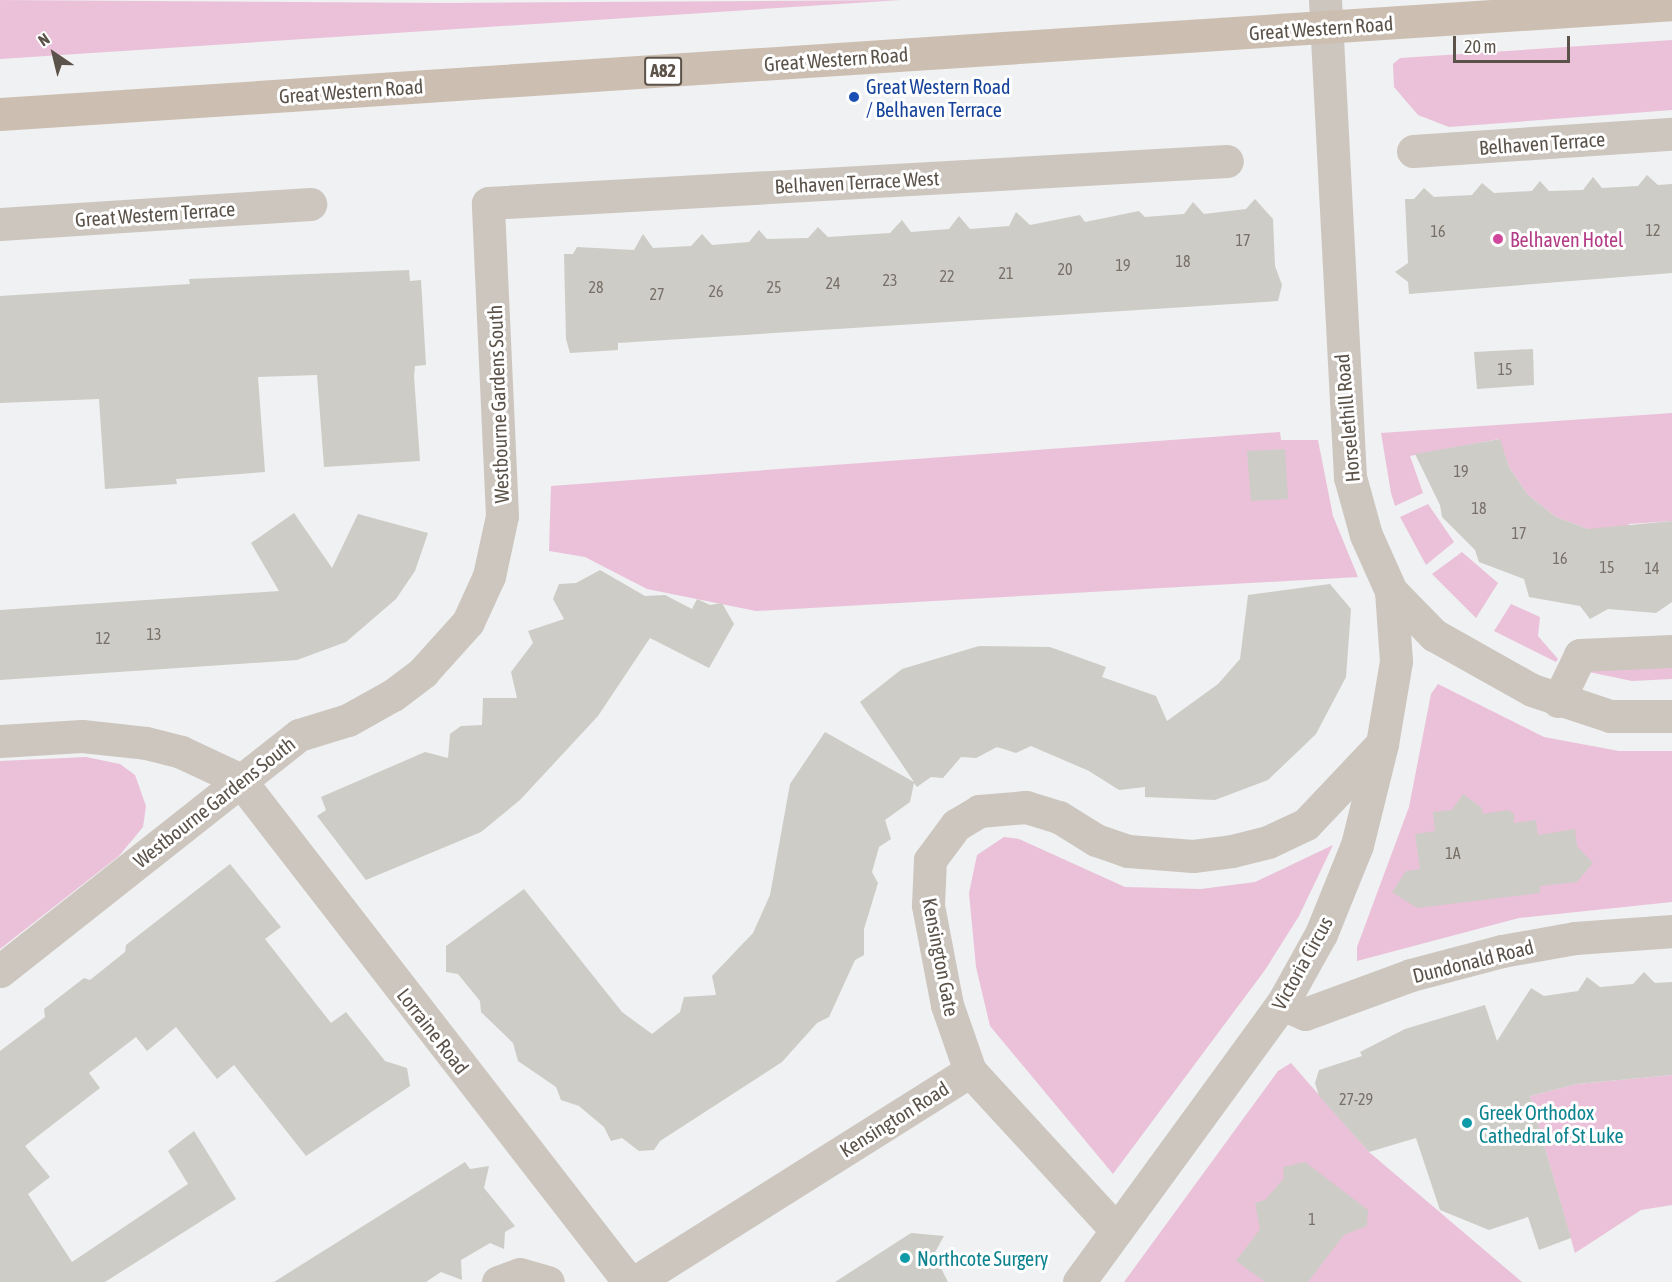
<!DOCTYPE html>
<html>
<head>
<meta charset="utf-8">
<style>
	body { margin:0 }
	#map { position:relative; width:1672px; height:1282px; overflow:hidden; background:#eff1f2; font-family:"Asap Condensed",sans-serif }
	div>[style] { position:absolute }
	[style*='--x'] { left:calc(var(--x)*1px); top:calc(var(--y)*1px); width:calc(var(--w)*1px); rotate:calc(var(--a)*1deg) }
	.green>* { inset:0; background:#ebc1da }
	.building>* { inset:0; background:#ceccc6 }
	.street>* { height:33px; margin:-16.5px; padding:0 16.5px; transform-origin:16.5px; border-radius:16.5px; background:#cdc6bf }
	.primary>* { height:33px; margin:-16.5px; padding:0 16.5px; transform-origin:16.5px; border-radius:16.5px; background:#ccbfb1 }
	.dots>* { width:16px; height:16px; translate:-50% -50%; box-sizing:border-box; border:3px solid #fff; border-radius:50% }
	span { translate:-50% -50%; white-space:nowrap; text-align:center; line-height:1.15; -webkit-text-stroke:6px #fff; paint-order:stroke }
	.number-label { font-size:16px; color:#787068 }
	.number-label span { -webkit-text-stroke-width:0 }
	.shield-label span { padding:2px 4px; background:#fff; border:2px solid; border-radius:4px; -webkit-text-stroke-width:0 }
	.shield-label { font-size:18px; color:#5b5249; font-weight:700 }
	.street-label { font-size:20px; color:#5b5249 }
	.transit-label { font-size:20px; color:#164399 }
	.left { translate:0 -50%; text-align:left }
	.hotel-label { font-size:20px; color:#b23c85 }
	.culture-label { font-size:20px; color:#0d838f }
	.north { position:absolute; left:24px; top:24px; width:60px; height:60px; -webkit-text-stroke:4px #fff; paint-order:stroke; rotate:325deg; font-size:16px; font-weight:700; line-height:24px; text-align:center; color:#5b5249 }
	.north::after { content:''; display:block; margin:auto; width:21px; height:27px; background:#5b5249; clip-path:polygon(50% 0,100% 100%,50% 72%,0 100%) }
	.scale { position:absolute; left:1453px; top:36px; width:117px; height:27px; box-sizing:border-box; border:3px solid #5b5249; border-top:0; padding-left:8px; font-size:18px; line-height:21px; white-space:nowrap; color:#5b5249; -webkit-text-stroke:4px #fff; paint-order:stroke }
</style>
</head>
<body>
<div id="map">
	<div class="green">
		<i style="clip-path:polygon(0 0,450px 3px,901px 0,0 59px)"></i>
		<i style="clip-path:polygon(1672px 40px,1672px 110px,1449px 127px,1418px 115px,1394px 87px,1393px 64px,1400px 58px)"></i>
		<i style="clip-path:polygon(1672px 413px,1672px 521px,1629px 524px,1629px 529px,1588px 529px,1556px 517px,1528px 495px,1509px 467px,1499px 439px,1410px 456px,1423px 493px,1395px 506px,1391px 493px,1381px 433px)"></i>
		<i style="clip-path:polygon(1280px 432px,1281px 440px,1318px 440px,1333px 516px,1358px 577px,756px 611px,647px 589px,585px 557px,549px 551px,551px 486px)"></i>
		<i style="clip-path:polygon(1428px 504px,1454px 542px,1426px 565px,1400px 517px)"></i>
		<i style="clip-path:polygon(1462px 552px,1498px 583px,1476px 618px,1432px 574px)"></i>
		<i style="clip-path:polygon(1511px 604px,1540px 617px,1538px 636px,1558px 659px,1556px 662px,1494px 631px)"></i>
		<i style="clip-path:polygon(1672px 665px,1672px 679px,1632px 681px,1584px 671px)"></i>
		<i style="clip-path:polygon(1438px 684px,1544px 737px,1619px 751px,1672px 751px,1672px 902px,1519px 918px,1357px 961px,1357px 947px,1409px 807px,1431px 694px)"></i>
		<i style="clip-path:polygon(86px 757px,120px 764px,135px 775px,146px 806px,143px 827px,119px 856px,0 949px,0 761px)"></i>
		<i style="clip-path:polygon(1004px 837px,1019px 839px,1125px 887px,1201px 889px,1255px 882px,1333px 845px,1299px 916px,1265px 970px,1113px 1174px,990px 1026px,976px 967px,969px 893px,977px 855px)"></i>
		<i style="clip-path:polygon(1291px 1063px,1369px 1152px,1522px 1282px,1124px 1282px,1278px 1071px)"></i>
		<i style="clip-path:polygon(1672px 1075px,1672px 1205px,1641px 1210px,1575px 1253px,1530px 1096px,1577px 1084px)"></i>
	</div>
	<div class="building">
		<i style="clip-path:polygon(1647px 175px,1658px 185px,1672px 184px,1672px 273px,1409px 294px,1408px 282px,1395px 272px,1408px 263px,1405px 199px,1414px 199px,1424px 188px,1434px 197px,1472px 195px,1482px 183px,1494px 193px,1532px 191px,1540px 181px,1549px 191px,1583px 190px,1593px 177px,1602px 188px,1638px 186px)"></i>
		<i style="clip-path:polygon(1255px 199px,1273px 219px,1275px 266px,1282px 285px,1278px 301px,618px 343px,618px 350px,570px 353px,566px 339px,564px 254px,573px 254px,577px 247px,634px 250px,643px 234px,653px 248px,691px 246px,702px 234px,712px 245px,749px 242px,759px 230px,767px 239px,808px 238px,818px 227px,828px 237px,890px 233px,902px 220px,911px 232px,949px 229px,959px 216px,970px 229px,1009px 226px,1016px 212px,1030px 225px,1080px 215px,1085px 222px,1139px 211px,1145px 217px,1184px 214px,1193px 202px,1204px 214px,1246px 209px)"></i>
		<i style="clip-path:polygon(409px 270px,410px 281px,421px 280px,426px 365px,415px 366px,414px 376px,420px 461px,324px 467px,317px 375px,258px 377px,265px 472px,176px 479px,177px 484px,105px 489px,99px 399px,0 403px,0 296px,190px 284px,189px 279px)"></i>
		<i style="clip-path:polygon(1533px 349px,1534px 385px,1477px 389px,1474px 352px)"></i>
		<i style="clip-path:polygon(1500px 439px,1509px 467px,1528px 495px,1556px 517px,1588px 529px,1672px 521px,1672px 602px,1656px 613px,1608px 609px,1590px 619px,1580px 606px,1529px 597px,1524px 579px,1479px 562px,1475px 550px,1442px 517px,1440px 505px,1415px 454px)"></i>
		<i style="clip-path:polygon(1285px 449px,1288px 499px,1251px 501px,1247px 451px)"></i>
		<i style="clip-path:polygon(294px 513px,332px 568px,358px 514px,428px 533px,415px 571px,396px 599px,346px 642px,297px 660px,0 680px,0 610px,279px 591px,251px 543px)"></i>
		<i style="clip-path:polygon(600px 570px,645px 596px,665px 595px,692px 609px,697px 599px,710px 605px,722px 603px,734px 624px,709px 668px,650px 638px,598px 716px,520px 800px,481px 832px,366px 880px,317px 816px,326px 810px,321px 797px,425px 752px,448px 758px,450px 734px,461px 726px,482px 725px,483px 698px,517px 698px,511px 672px,533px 643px,528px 631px,564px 619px,553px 599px,559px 584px,576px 583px)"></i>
		<i style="clip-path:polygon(1330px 584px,1351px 609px,1346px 677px,1316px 734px,1268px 780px,1215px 800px,1145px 797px,1145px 787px,1119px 790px,1089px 771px,1031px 746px,1016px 753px,997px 747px,976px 758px,961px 757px,943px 778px,931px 777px,917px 787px,914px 783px,910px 802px,885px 820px,891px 839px,879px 847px,872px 872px,878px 883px,864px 929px,864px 955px,855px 960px,829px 1017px,817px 1023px,782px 1062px,660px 1141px,654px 1150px,639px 1151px,622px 1138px,611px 1141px,604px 1127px,579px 1106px,561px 1100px,556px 1087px,518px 1061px,513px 1043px,481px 1012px,480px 1001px,458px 974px,446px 972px,446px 946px,524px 889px,622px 1012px,652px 1034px,680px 1012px,684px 997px,716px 995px,712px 976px,753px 933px,770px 895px,790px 784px,825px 732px,914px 782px,860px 702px,902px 669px,979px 646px,1050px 647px,1106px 667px,1102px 677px,1156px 696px,1167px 721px,1218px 684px,1240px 659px,1248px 595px)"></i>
		<i style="clip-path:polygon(1463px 794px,1481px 807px,1483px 814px,1508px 810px,1514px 814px,1514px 823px,1536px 820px,1538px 835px,1575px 829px,1577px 846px,1593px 863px,1577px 882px,1540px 886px,1540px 893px,1417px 908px,1392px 892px,1406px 871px,1420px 869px,1415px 834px,1435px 831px,1433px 812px,1452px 810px)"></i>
		<i style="clip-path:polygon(230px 864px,281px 927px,265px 939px,331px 1023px,346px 1012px,385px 1061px,407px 1068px,410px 1086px,306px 1156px,234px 1065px,217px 1079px,176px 1027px,147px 1051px,136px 1037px,89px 1073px,100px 1088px,25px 1146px,50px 1177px,28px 1194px,72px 1262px,188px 1184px,168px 1151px,194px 1131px,236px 1199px,105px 1282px,0 1282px,0 1051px,45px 1017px,44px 1009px,84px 978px,90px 980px,125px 952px,126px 945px)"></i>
		<i style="clip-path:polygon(1644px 972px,1655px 983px,1672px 982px,1672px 1075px,1577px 1084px,1530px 1096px,1571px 1238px,1539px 1250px,1528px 1217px,1489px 1230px,1440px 1210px,1416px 1138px,1369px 1152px,1319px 1096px,1315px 1083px,1319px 1070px,1362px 1056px,1360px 1052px,1405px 1029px,1485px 1005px,1497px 1041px,1531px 988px,1544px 996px,1578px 991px,1587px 977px,1600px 987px,1633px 984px)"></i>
		<i style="clip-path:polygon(465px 1162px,470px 1169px,489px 1166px,484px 1188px,515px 1226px,505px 1232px,504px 1249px,490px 1243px,461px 1260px,462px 1280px,441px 1272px,426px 1282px,274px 1282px)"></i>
		<i style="clip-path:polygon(1305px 1162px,1368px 1210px,1367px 1226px,1344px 1235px,1308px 1282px,1265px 1282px,1236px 1261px,1260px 1229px,1255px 1203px,1265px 1200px,1284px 1178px,1283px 1167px)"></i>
		<i style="clip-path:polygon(911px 1233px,944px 1236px,934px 1254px,948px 1282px,835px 1282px)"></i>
	</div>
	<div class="street">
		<i style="--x:1325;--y:0;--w:478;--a:87"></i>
		<i style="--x:1350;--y:477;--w:60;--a:74.6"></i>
		<i style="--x:1366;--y:535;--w:61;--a:65.9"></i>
		<i style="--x:1391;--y:591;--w:62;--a:45.7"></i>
		<i style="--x:1434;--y:635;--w:112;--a:29.3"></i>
		<i style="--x:1532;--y:690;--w:82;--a:18.4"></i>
		<i style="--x:1610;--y:716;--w:62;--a:0"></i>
		<i style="--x:1413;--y:151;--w:260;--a:-3.8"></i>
		<i style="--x:0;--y:224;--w:311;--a:-3.7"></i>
		<i style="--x:1558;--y:701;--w:51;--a:-64.4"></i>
		<i style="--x:1580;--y:655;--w:92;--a:-2.5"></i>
		<i style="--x:0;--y:741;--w:82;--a:-3.5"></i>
		<i style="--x:82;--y:736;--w:64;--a:6.2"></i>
		<i style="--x:146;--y:743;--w:36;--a:14"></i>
		<i style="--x:181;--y:752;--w:64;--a:25"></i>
		<i style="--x:239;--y:779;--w:636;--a:52.21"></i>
		<i style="--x:0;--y:971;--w:381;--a:-38.3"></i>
		<i style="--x:299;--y:735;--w:51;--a:-17"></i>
		<i style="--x:348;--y:720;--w:51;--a:-29.1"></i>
		<i style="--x:393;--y:695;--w:38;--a:-37"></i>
		<i style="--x:423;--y:672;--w:67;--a:-48"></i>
		<i style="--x:468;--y:622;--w:51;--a:-65.5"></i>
		<i style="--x:489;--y:576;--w:61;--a:-77.8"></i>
		<i style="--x:502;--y:516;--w:313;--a:-92.6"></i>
		<i style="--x:488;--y:203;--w:740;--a:-3.25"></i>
		<i style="--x:1282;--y:1004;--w:25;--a:23"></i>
		<i style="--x:1305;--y:1014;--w:113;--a:-20.2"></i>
		<i style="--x:1411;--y:975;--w:94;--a:-14.8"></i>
		<i style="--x:1502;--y:951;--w:74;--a:-10.1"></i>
		<i style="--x:1575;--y:938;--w:97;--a:-4.1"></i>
		<i style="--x:970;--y:1071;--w:70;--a:-109.2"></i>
		<i style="--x:947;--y:1005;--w:102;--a:-100.8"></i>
		<i style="--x:928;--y:905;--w:45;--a:-87.5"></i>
		<i style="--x:930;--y:860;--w:44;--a:-53.4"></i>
		<i style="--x:956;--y:825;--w:27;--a:-31"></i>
		<i style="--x:979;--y:811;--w:47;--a:-4.9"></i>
		<i style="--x:1026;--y:807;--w:34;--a:17"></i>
		<i style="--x:1059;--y:817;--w:44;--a:31.9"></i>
		<i style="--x:1096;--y:840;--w:34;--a:19"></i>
		<i style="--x:1128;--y:851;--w:65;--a:4.4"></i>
		<i style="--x:1193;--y:856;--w:39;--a:-7"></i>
		<i style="--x:1232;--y:851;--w:37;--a:-14"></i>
		<i style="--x:1268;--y:842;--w:42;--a:-25.3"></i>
		<i style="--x:1306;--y:824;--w:110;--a:-46.5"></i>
		<i style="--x:498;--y:1282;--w:23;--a:-20"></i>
		<i style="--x:520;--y:1274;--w:29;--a:16"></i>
		<i style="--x:635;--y:1282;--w:396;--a:-32.2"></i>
		<i style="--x:970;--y:1071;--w:216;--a:47.4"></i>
		<i style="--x:1079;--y:1282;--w:344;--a:-53.9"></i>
		<i style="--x:1282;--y:1004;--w:80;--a:-60.9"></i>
		<i style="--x:1321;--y:934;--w:96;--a:-68"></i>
		<i style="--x:1357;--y:845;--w:104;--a:-76.1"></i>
		<i style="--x:1382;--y:744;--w:84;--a:-80.4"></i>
		<i style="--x:1396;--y:661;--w:70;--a:-94.1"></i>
	</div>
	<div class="primary">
		<i style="--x:0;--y:114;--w:1676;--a:-3.76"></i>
	</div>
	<div class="dots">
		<i style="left:854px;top:97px;background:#1a4fb4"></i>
		<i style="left:1498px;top:239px;background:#d1479c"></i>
		<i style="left:1467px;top:1123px;background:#0f9aa8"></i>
		<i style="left:905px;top:1258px;background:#0f9aa8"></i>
	</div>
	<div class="number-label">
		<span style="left:1653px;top:230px">12</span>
		<span style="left:1438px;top:231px">16</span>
		<span style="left:1243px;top:240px">17</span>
		<span style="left:1183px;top:261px">18</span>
		<span style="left:1123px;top:265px">19</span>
		<span style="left:1065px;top:269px">20</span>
		<span style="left:1006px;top:273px">21</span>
		<span style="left:947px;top:276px">22</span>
		<span style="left:890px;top:280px">23</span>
		<span style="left:833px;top:283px">24</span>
		<span style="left:596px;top:287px">28</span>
		<span style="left:774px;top:287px">25</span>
		<span style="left:716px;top:291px">26</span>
		<span style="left:657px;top:294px">27</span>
		<span style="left:1505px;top:369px">15</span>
		<span style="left:1461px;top:471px">19</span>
		<span style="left:1479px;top:508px">18</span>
		<span style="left:1519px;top:533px">17</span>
		<span style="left:1560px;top:558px">16</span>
		<span style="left:1607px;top:567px">15</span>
		<span style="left:1652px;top:568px">14</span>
		<span style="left:154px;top:634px">13</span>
		<span style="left:103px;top:638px">12</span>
		<span style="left:1453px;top:853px">1A</span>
		<span style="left:1356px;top:1099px">27-29</span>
		<span style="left:1312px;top:1219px">1</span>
	</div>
	<div class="shield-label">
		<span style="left:663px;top:71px">A82</span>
	</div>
	<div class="street-label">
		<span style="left:1321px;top:28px;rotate:-4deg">Great Western Road</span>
		<span style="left:836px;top:59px;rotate:-4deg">Great Western Road</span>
		<span style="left:351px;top:91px;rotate:-4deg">Great Western Road</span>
		<span style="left:1542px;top:143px;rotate:-4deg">Belhaven Terrace</span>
		<span style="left:857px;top:182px;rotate:-3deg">Belhaven Terrace West</span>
		<span style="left:155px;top:214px;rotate:-4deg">Great Western Terrace</span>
		<span style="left:498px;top:404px;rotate:-92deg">Westbourne Gardens South</span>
		<span style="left:1347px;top:418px;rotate:-95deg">Horselethill Road</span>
		<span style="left:214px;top:802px;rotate:-38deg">Westbourne Gardens South</span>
		<span style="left:941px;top:957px;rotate:79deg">Kensington Gate</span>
		<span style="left:1473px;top:961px;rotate:-14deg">Dundonald Road</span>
		<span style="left:1302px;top:963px;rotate:-61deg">Victoria Circus</span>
		<span style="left:433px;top:1031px;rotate:52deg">Lorraine Road</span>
		<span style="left:894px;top:1119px;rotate:-32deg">Kensington Road</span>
	</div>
	<div class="transit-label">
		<span class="left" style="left:866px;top:98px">Great Western Road<br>/ Belhaven Terrace</span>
	</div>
	<div class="hotel-label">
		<span class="left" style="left:1510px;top:239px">Belhaven Hotel</span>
	</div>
	<div class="culture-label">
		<span class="left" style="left:1479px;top:1124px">Greek Orthodox<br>Cathedral of St Luke</span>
		<span class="left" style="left:917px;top:1258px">Northcote Surgery</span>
	</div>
	<div class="north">N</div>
	<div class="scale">20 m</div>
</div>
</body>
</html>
